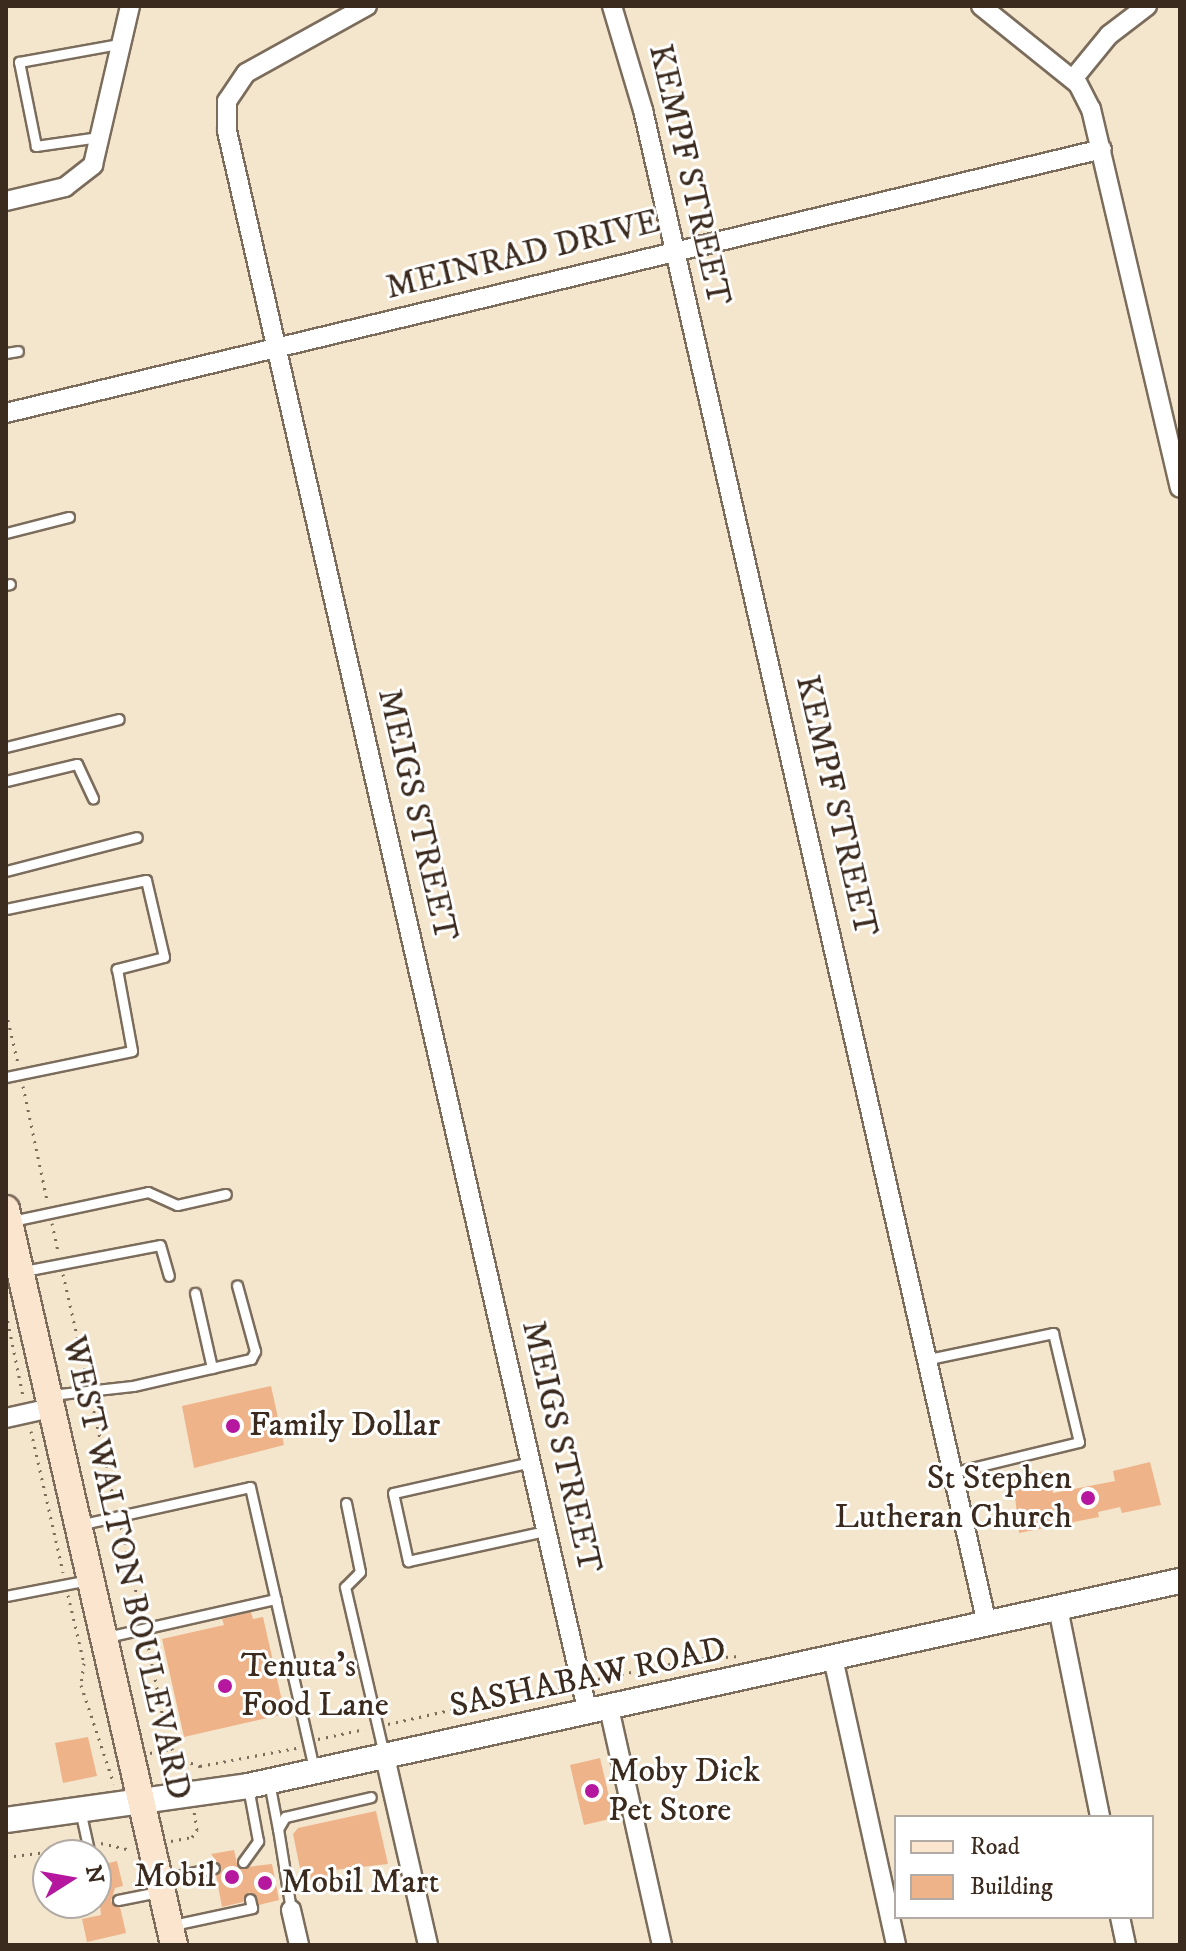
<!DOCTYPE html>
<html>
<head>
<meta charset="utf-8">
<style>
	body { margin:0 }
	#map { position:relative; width:1186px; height:1951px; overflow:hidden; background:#f3e6cd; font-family:"IM FELL DW Pica",serif }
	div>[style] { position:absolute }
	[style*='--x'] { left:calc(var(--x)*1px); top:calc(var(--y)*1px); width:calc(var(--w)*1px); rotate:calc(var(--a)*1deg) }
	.building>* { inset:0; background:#efb38a }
	.path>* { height:3px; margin-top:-1.5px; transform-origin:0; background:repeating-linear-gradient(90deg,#7b6c5b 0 2px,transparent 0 8px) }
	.roads { filter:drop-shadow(2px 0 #7b6c5b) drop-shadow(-2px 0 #7b6c5b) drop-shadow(0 2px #7b6c5b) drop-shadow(0 -2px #7b6c5b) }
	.service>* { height:9px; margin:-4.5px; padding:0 4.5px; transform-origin:4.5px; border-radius:4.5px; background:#fff }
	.minor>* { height:18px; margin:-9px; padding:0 9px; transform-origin:9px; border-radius:9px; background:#fff }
	.tertiary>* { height:24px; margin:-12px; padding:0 12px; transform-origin:12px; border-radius:12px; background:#fff }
	.secondary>* { height:26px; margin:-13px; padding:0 13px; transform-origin:13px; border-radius:13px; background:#fce5cf }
	.dots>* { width:22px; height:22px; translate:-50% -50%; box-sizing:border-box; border:4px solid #fff; border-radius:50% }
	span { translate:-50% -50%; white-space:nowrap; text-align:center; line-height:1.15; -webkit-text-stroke:6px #fff; paint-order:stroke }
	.street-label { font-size:34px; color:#3b2a1e }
	.poi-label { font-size:34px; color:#3b2a1e }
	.left { translate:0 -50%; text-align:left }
	.right { translate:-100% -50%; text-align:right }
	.frame { position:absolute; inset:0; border:8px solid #3b2a1e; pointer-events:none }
	.legend { position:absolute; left:894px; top:1815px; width:260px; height:104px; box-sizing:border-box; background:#fff; border:2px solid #b1aaa5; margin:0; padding:10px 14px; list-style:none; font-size:24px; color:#3b2a1e }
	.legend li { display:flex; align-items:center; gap:16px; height:40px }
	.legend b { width:40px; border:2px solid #b1aaa5 }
	.north { position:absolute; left:32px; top:1839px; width:80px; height:80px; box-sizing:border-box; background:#fff; border:2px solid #b1aaa5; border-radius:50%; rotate:79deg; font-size:22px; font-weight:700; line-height:32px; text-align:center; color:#3b2a1e }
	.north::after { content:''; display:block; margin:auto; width:28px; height:36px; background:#b5179e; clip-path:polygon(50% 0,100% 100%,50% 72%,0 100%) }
</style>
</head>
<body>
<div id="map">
	<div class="building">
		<i style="clip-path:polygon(271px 1386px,284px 1445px,194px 1468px,182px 1406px)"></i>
		<i style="clip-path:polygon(1150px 1462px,1161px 1505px,1122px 1513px,1120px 1507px,1098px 1512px,1099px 1517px,1019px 1533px,1013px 1478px,1048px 1470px,1053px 1493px,1115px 1481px,1113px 1471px)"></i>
		<i style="clip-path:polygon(251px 1612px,253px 1619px,263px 1617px,285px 1714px,184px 1737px,162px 1639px,224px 1625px,222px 1619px)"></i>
		<i style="clip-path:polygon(88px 1737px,97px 1776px,63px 1783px,55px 1743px)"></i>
		<i style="clip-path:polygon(600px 1758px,614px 1818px,584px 1825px,570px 1765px)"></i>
		<i style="clip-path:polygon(376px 1811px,388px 1864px,334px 1870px,337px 1885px,305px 1893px,293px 1834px,298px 1828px)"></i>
		<i style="clip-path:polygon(234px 1850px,238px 1868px,272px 1864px,279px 1900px,259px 1905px,249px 1892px,243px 1902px,222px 1907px,216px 1875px,221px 1867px,211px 1854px)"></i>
		<i style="clip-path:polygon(117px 1861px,123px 1886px,115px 1888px,111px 1901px,120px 1907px,126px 1933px,87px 1942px,82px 1919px,101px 1915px,96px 1866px)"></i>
	</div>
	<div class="path">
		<i style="--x:6;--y:1012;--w:52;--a:76.8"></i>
		<i style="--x:23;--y:1086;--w:116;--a:78.1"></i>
		<i style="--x:52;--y:1223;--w:29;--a:78"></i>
		<i style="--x:63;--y:1274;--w:109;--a:77.2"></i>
		<i style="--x:6;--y:1313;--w:85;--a:78.4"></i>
		<i style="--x:92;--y:1403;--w:104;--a:77.2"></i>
		<i style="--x:31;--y:1431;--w:145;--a:77.2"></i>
		<i style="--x:121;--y:1527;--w:92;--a:76.9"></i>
		<i style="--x:68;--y:1595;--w:70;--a:76.8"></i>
		<i style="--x:84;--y:1663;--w:22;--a:98"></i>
		<i style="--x:81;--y:1685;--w:104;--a:71.6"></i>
		<i style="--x:147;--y:1640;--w:103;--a:78.3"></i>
		<i style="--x:168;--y:1741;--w:18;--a:63"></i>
		<i style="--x:176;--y:1757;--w:26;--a:21"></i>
		<i style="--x:200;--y:1766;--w:98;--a:-10.6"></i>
		<i style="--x:598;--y:1679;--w:98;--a:-11.8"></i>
		<i style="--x:694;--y:1659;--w:46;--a:-3.7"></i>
		<i style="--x:388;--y:1724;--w:118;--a:-12.7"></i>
		<i style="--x:503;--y:1698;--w:17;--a:7"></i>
		<i style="--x:520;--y:1700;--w:49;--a:-17.7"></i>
		<i style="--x:318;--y:1739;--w:48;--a:-12"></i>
		<i style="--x:150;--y:1753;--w:20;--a:-11"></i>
		<i style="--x:171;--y:1841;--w:21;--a:-11"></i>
		<i style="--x:192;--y:1837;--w:9;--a:-54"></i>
		<i style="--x:197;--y:1830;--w:18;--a:-99"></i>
		<i style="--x:101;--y:1843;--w:31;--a:13"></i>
		<i style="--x:6;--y:1857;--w:73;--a:-7.1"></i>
	</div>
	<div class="roads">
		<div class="service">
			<i style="--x:99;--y:137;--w:64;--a:171.9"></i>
			<i style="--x:36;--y:146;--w:86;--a:-101.4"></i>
			<i style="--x:19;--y:62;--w:102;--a:-10.2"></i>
			<i style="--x:6;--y:353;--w:12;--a:-9"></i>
			<i style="--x:6;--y:533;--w:65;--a:-14.3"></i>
			<i style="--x:6;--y:585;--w:4;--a:-14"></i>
			<i style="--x:6;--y:747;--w:116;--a:-13.9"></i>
			<i style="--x:6;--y:781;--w:73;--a:-13.5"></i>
			<i style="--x:77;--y:764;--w:38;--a:65"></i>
			<i style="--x:6;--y:871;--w:135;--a:-14.5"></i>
			<i style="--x:6;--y:909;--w:143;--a:-11.7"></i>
			<i style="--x:146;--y:880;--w:79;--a:76.8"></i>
			<i style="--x:164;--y:957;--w:49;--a:165.7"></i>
			<i style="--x:117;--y:969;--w:83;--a:79.6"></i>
			<i style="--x:132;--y:1051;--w:129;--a:168.3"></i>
			<i style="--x:12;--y:1221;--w:139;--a:-12"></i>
			<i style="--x:148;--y:1192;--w:32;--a:24"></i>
			<i style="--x:177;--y:1205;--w:50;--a:-12.7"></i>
			<i style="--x:24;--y:1271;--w:138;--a:-10.8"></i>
			<i style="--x:160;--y:1245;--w:32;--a:74"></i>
			<i style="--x:195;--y:1293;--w:77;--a:77.2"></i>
			<i style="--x:929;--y:1359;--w:127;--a:-11.8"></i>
			<i style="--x:1053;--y:1333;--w:112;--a:76.6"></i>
			<i style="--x:1079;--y:1442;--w:128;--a:166.4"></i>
			<i style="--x:51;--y:1395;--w:82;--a:-6.3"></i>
			<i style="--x:133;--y:1386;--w:121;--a:-12.9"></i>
			<i style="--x:251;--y:1359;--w:9;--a:-63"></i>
			<i style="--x:255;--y:1351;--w:68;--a:-105.3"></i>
			<i style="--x:531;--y:1462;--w:141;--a:167.3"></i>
			<i style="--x:393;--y:1493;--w:70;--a:77.6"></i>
			<i style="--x:408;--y:1561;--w:141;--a:-12.3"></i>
			<i style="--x:346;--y:1503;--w:70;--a:78.5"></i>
			<i style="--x:360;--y:1572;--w:21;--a:135"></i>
			<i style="--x:345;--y:1587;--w:171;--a:76.9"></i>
			<i style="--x:79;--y:1525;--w:175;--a:-12.5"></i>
			<i style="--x:250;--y:1487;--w:289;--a:77.2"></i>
			<i style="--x:6;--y:1596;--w:85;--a:-10.9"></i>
			<i style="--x:107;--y:1637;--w:173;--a:-12.7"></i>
			<i style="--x:269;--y:1782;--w:48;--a:79.2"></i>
			<i style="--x:80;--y:1810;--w:46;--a:77.5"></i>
			<i style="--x:243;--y:1862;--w:26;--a:-54"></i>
			<i style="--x:258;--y:1841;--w:55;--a:-100.5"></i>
			<i style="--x:163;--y:1879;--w:52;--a:-12.2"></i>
			<i style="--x:118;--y:1900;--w:41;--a:-11.3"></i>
			<i style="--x:291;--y:1910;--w:82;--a:-99.1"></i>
			<i style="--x:278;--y:1829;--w:14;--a:-60"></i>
			<i style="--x:285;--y:1817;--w:88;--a:-13.1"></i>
			<i style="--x:173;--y:1925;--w:81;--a:-12.1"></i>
			<i style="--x:252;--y:1908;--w:9;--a:-103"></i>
		</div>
		<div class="minor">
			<i style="--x:367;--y:6;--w:138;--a:151"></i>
			<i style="--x:246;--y:73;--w:34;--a:124"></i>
			<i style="--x:227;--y:101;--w:30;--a:90"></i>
			<i style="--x:227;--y:131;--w:1623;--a:77.15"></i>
			<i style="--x:612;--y:6;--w:109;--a:73.4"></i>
			<i style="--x:643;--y:110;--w:1553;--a:77.2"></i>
			<i style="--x:981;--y:6;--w:124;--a:38.8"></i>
			<i style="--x:1078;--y:84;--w:28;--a:63"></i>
			<i style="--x:1091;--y:109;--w:389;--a:76.8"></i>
			<i style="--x:1073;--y:79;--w:57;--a:-50.7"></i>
			<i style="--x:1109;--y:35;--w:48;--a:-37.3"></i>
			<i style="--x:6;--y:201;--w:61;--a:-13.3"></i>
			<i style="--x:65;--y:187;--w:36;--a:-38"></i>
			<i style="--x:93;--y:165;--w:163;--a:-76.9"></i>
			<i style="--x:6;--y:413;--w:1127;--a:-13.54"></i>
			<i style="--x:6;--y:1418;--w:46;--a:-12.5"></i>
			<i style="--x:1058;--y:1608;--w:213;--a:78.6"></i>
			<i style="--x:833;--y:1658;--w:294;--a:77.6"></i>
			<i style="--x:609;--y:1708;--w:243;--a:77.4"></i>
			<i style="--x:385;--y:1757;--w:193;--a:77.1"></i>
			<i style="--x:291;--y:1910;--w:36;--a:77"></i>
			<i style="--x:1120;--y:1917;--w:29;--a:78"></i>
		</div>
		<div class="tertiary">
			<i style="--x:6;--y:1820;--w:244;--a:-8"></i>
			<i style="--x:248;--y:1786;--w:954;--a:-12.41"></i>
		</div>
		<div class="secondary">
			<i style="--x:6;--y:1209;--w:755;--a:77.14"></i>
		</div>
	</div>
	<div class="dots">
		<i style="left:233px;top:1426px;background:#b5179e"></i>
		<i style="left:1088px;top:1498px;background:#b5179e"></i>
		<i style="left:225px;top:1686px;background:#b5179e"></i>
		<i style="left:592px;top:1791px;background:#b5179e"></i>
		<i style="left:232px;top:1877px;background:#b5179e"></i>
		<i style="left:265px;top:1883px;background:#b5179e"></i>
	</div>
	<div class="street-label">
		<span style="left:689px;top:175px;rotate:77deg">KEMPF STREET</span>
		<span style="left:523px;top:255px;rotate:-14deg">MEINRAD DRIVE</span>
		<span style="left:836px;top:806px;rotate:77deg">KEMPF STREET</span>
		<span style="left:417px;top:815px;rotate:77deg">MEIGS STREET</span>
		<span style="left:561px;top:1447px;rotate:77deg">MEIGS STREET</span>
		<span style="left:126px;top:1568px;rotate:77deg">WEST WALTON BOULEVARD</span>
		<span style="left:588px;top:1678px;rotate:-12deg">SASHABAW ROAD</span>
	</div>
	<div class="poi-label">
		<span class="left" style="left:249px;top:1426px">Family Dollar</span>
		<span class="right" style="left:1072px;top:1498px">St Stephen<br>Lutheran Church</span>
		<span class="left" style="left:241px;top:1686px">Tenuta's<br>Food Lane</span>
		<span class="left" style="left:608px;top:1791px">Moby Dick<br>Pet Store</span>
		<span class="right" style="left:216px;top:1877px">Mobil</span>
		<span class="left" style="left:281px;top:1883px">Mobil Mart</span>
	</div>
	<div class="frame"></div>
	<ul class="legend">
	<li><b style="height:10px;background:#fce5cf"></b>Road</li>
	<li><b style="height:22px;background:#efb38a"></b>Building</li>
	</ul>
	<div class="north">N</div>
</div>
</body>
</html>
